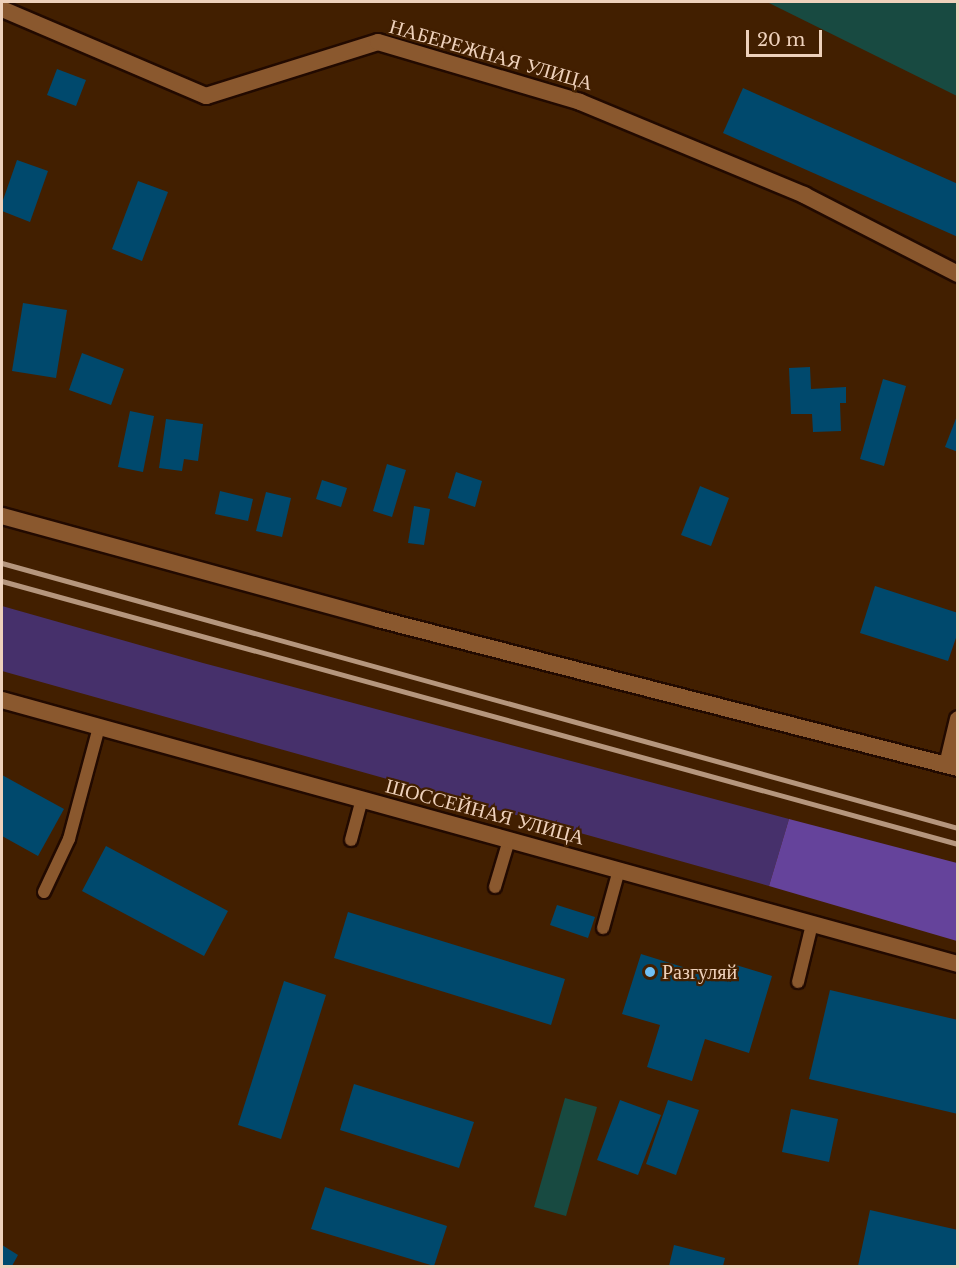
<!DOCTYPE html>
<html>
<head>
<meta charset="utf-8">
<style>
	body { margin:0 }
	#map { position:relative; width:959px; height:1268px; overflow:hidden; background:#421f00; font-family:"Libre Baskerville",serif }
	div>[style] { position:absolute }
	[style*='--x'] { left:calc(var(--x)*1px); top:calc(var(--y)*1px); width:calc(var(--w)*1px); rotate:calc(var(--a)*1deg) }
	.green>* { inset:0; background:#46306b }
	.forest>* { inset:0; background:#65439b }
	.water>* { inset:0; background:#184a41 }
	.building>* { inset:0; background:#00496d }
	.roads { filter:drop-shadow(2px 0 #220a00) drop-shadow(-2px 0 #220a00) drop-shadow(0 2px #220a00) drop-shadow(0 -2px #220a00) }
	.service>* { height:12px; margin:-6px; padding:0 6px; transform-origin:6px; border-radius:6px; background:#8a582e }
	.minor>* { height:16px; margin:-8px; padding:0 8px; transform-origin:8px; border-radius:8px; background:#8a582e }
	.secondary>* { height:16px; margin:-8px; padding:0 8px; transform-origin:8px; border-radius:8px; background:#8a582e }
	.rail>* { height:4.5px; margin:-2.25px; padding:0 2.25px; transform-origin:2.25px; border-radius:2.25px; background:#b5967d }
	.dots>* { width:16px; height:16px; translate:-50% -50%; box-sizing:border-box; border:3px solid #421f00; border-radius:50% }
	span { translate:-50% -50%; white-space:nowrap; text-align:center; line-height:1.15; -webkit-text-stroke:4.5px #421f00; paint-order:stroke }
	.street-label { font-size:20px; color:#eed1bb }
	.poi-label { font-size:20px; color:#eed1bb }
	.left { translate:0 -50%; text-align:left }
	.frame { position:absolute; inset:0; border:3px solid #eed1bb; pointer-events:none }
	.scale { position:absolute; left:746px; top:30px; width:76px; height:27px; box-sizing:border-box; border:3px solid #eed1bb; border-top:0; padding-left:8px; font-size:18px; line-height:21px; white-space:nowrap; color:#eed1bb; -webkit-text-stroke:4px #421f00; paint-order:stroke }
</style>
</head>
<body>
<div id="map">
	<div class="green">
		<i style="clip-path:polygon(2px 606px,203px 663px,789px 819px,769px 886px,2px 671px)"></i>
	</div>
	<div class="forest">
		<i style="clip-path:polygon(789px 819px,957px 863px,957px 941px,769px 886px)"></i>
	</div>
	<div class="water">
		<i style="clip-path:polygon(767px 2px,957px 2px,957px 96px)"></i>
		<i style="clip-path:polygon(565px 1098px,597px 1107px,566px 1216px,534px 1207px)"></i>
	</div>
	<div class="building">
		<i style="clip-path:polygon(57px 69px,86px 80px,76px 106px,47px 95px)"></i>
		<i style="clip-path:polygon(743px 88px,958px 184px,958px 237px,723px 133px)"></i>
		<i style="clip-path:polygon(17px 160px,48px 171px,30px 222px,2px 211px,2px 203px)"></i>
		<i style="clip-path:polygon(138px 181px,168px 192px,142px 261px,112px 249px)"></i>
		<i style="clip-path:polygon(23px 303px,67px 310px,56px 378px,12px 371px)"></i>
		<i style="clip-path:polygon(82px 353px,124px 369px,111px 405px,69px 390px)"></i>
		<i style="clip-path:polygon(810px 367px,811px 389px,846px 387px,846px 403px,840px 403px,841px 431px,813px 432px,812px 414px,791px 414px,789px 368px)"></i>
		<i style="clip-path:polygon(883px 379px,906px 386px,884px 466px,860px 459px)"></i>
		<i style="clip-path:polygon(130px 411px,154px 416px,143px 472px,118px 467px)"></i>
		<i style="clip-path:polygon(957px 416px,958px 416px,958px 452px,945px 447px)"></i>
		<i style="clip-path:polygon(166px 419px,203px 424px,198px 461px,184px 459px,182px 471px,159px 468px)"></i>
		<i style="clip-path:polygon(387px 464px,406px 470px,392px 517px,373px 511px)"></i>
		<i style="clip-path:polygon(456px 472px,482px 481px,475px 507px,448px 498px)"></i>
		<i style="clip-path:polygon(322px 480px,347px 488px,341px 507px,316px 499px)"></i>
		<i style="clip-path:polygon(700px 486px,729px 498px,711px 546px,681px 535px)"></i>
		<i style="clip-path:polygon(220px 491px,253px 499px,248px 521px,215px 514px)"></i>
		<i style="clip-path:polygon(266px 492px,291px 498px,282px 537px,256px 531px)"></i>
		<i style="clip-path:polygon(414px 506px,430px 509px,424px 545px,408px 543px)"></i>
		<i style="clip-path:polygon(875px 586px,958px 613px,958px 632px,948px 661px,860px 633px)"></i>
		<i style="clip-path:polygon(2px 775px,64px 809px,38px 856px,2px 836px)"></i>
		<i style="clip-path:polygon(106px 846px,228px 911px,204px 956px,82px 891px)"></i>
		<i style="clip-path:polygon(557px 905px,595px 917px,588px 938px,550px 925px)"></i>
		<i style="clip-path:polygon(348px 912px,565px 979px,551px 1025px,334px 958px)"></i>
		<i style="clip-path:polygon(641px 954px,731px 982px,736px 965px,772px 976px,749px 1053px,705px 1039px,692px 1081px,647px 1067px,660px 1025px,622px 1014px)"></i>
		<i style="clip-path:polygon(284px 981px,326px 995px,281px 1139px,238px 1125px)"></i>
		<i style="clip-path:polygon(830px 990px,958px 1020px,958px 1114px,809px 1079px)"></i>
		<i style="clip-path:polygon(354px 1084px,474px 1122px,459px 1168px,340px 1130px)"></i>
		<i style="clip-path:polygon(620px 1100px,661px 1115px,638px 1175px,597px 1160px)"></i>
		<i style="clip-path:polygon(668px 1100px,699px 1110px,676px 1175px,646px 1164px)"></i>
		<i style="clip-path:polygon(791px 1109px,838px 1119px,829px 1162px,782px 1152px)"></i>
		<i style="clip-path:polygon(325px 1187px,447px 1226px,434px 1266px,311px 1229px)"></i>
		<i style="clip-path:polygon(870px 1210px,958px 1230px,958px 1266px,858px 1266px)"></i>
		<i style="clip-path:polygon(2px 1245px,18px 1255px,12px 1266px,2px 1266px)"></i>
		<i style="clip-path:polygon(674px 1245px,725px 1258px,723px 1266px,669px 1266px)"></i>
	</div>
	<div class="roads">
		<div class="service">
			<i style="--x:351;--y:840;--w:42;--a:-75"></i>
			<i style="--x:495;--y:887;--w:49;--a:-73.4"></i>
			<i style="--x:44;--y:892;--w:59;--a:-64.7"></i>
			<i style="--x:69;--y:839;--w:116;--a:-75"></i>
			<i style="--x:603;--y:928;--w:60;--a:-74.6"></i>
			<i style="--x:798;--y:982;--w:60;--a:-76.4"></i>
		</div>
		<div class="minor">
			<i style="--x:2;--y:9;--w:222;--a:23.1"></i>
			<i style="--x:206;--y:96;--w:180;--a:-17.4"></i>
			<i style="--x:378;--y:42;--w:211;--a:16.5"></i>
			<i style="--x:580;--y:102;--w:243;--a:22.5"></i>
			<i style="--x:804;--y:195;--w:173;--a:27.2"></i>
			<i style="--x:2;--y:700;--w:992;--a:15.44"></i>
			<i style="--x:947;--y:765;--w:47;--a:-76.6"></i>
		</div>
		<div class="secondary">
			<i style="--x:2;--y:516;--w:390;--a:15.3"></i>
			<i style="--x:378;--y:619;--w:599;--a:14.41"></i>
		</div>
	</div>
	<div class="rail">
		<i style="--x:2;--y:563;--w:992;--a:15.49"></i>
		<i style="--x:2;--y:581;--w:992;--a:15.38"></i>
	</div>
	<div class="dots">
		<i style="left:650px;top:972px;background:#71c1f5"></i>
	</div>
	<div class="street-label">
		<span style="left:491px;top:55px;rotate:16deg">НАБЕРЕЖНАЯ УЛИЦА</span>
		<span style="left:485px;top:812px;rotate:15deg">ШОССЕЙНАЯ УЛИЦА</span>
	</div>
	<div class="poi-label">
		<span class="left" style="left:662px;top:972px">Разгуляй</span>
	</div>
	<div class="frame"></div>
	<div class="scale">20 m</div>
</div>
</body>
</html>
